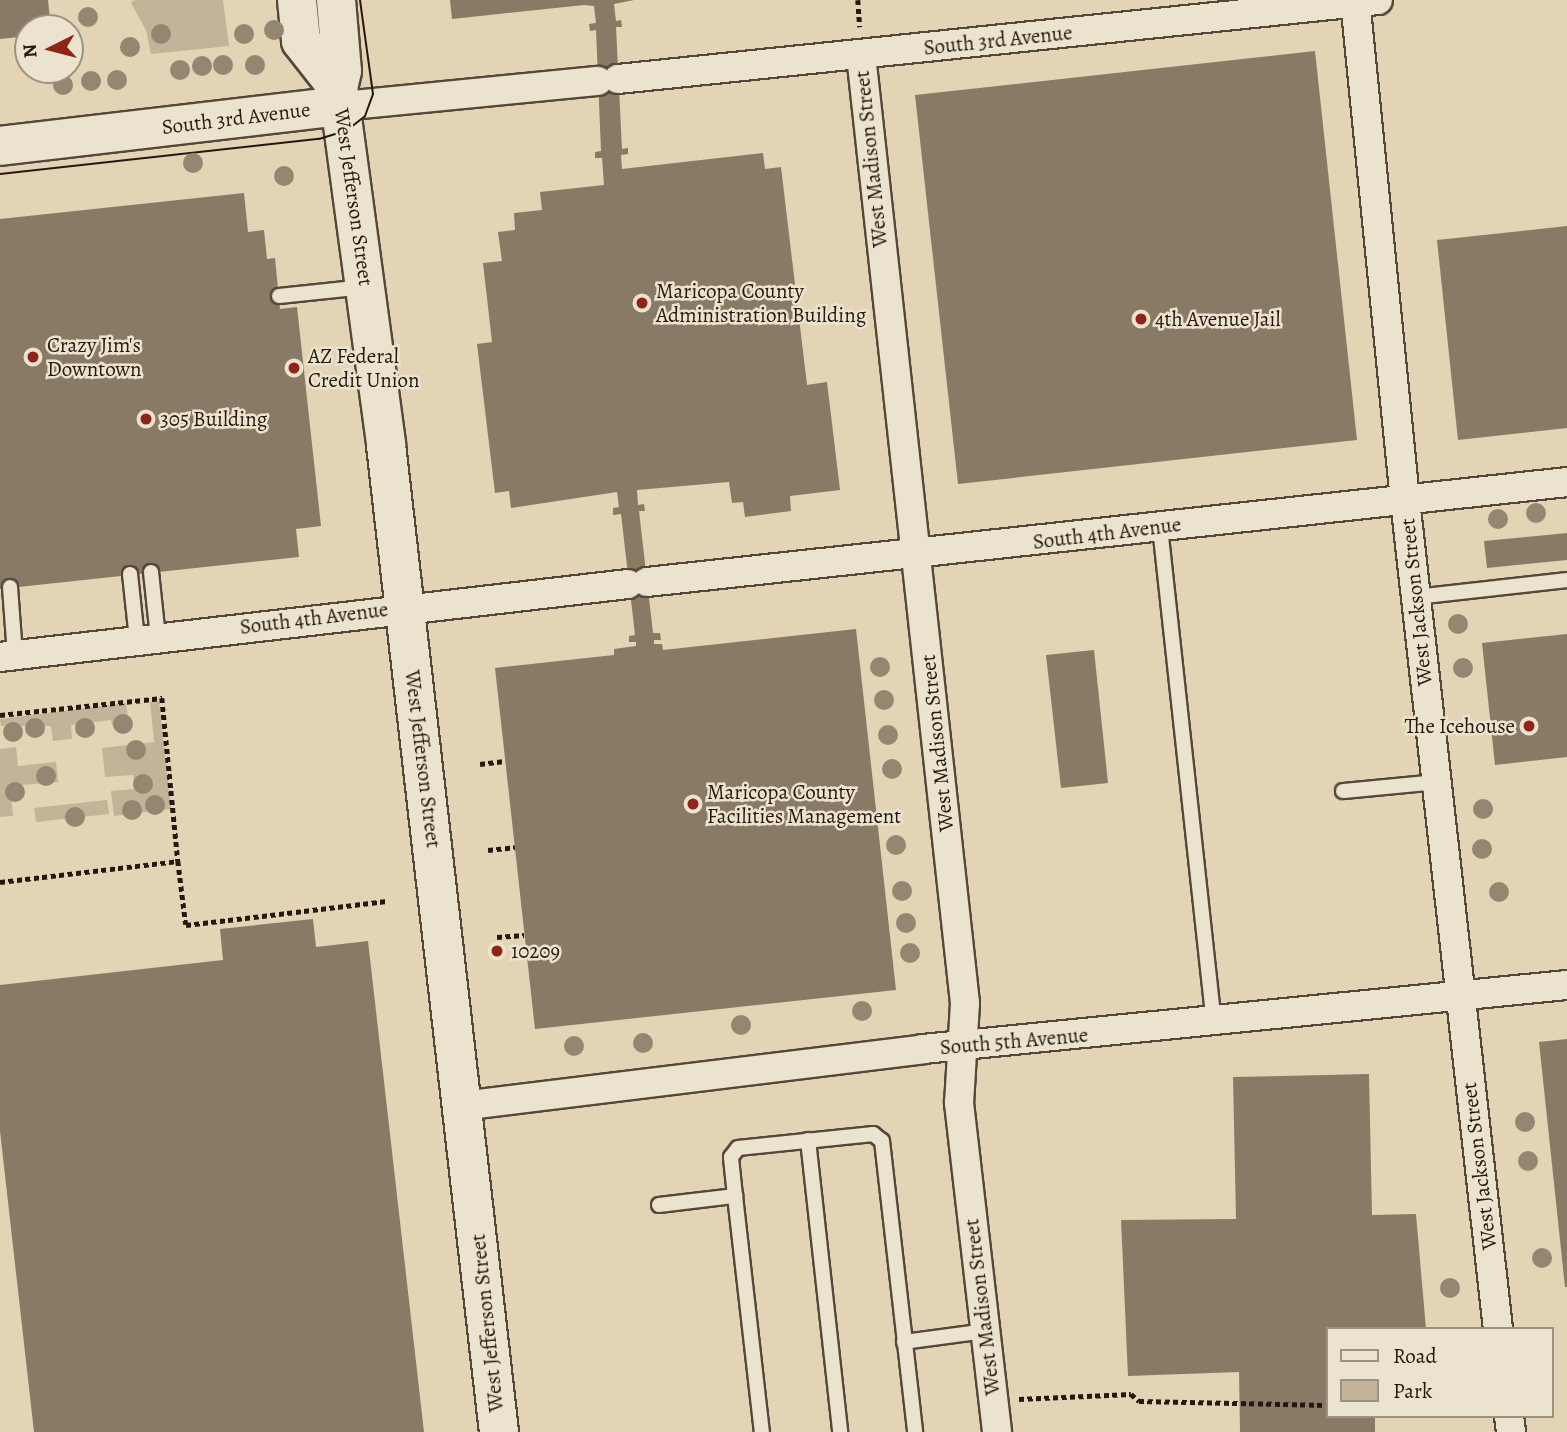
<!DOCTYPE html>
<html>
<head>
<meta charset="utf-8">
<style>
	body { margin:0 }
	#map { position:relative; width:1567px; height:1432px; overflow:hidden; background:#e2d4b4; font-family:Alegreya,serif }
	div>[style] { position:absolute }
	[style*='--x'] { left:calc(var(--x)*1px); top:calc(var(--y)*1px); width:calc(var(--w)*1px); rotate:calc(var(--a)*1deg) }
	.green>* { inset:0; background:#c2b498 }
	.building>* { inset:0; background:#887a65 }
	.path>* { height:4.5px; margin-top:-2.25px; transform-origin:0; background:repeating-linear-gradient(90deg,#261810 0 5px,transparent 0 8.5px) }
	.roads { filter:drop-shadow(2px 0 #554739) drop-shadow(-2px 0 #554739) drop-shadow(0 2px #554739) drop-shadow(0 -2px #554739) }
	.lane>* { height:14px; margin:-7px; padding:0 7px; transform-origin:7px; border-radius:7px; background:#ece3ce }
	.street>* { height:28px; margin:-14px; padding:0 14px; transform-origin:14px; border-radius:14px; background:#ece3ce }
	.secondary>* { height:38px; margin:-19px; padding:0 19px; transform-origin:19px; border-radius:19px; background:#ece3ce }
	.tram>* { height:2px; margin:-1px; padding:0 1px; transform-origin:1px; border-radius:1px; background:#261810 }
	.trees>* { width:20px; height:20px; margin:-10px; border-radius:50%; background:#948670 }
	.dots>* { width:19px; height:19px; translate:-50% -50%; box-sizing:border-box; border:4px solid #ece3ce; border-radius:50% }
	span { translate:-50% -50%; white-space:nowrap; text-align:center; line-height:1.15; -webkit-text-stroke:5px #ece3ce; paint-order:stroke }
	.street-label { font-size:21px; color:#261810 }
	.poi-label { font-size:21px; color:#261810 }
	.left { translate:0 -50%; text-align:left }
	.right { translate:-100% -50%; text-align:right }
	.legend { position:absolute; left:1326px; top:1327px; width:228px; height:91px; box-sizing:border-box; background:#ece3ce; border:2px solid #9d9282; margin:0; padding:9px 12px; list-style:none; font-size:21px; color:#261810 }
	.legend li { display:flex; align-items:center; gap:14px; height:35px }
	.legend b { width:35px; border:2px solid #9d9282 }
	.north { position:absolute; left:14px; top:14px; width:70px; height:70px; box-sizing:border-box; background:#ece3ce; border:2px solid #9d9282; border-radius:50%; rotate:264deg; font-size:19px; font-weight:700; line-height:28px; text-align:center; color:#261810 }
	.north::after { content:''; display:block; margin:auto; width:24px; height:32px; background:#8f2418; clip-path:polygon(50% 0,100% 100%,50% 72%,0 100%) }
</style>
</head>
<body>
<div id="map">
	<div class="green">
		<i style="clip-path:polygon(134px 0,223px 0,229px 46px,151px 54px,146px 30px,131px 3px)"></i>
		<i style="clip-path:polygon(159px 701px,171px 809px,114px 816px,111px 791px,135px 789px,133px 775px,105px 777px,102px 748px,154px 742px,150px 702px)"></i>
		<i style="clip-path:polygon(126px 703px,129px 725px,113px 727px,111px 720px,71px 725px,72px 739px,53px 741px,51px 726px,1px 726px,0 719px)"></i>
		<i style="clip-path:polygon(16px 747px,18px 766px,56px 762px,58px 782px,10px 786px,13px 816px,0 817px,0 749px)"></i>
		<i style="clip-path:polygon(107px 800px,109px 814px,36px 822px,34px 808px)"></i>
	</div>
	<div class="building">
		<i style="clip-path:polygon(0 0,48px 0,51px 28px,28px 28px,28px 36px,0 39px)"></i>
		<i style="clip-path:polygon(450px 0,634px 0,614px 4px,616px 21px,621px 20px,622px 27px,616px 27px,622px 149px,628px 148px,628px 154px,621px 155px,622px 169px,763px 153px,765px 169px,781px 167px,807px 385px,827px 382px,840px 490px,790px 496px,791px 511px,745px 517px,743px 502px,732px 503px,729px 482px,637px 490px,638px 505px,644px 504px,645px 511px,639px 511px,653px 633px,660px 633px,661px 640px,654px 640px,654px 644px,662px 644px,663px 650px,856px 629px,896px 990px,535px 1029px,495px 668px,614px 655px,614px 649px,636px 646px,636px 642px,629px 642px,629px 636px,635px 635px,621px 514px,613px 515px,613px 508px,619px 507px,617px 492px,511px 508px,509px 491px,495px 493px,477px 344px,492px 342px,483px 263px,502px 261px,498px 232px,515px 230px,514px 213px,542px 210px,540px 192px,604px 185px,602px 158px,595px 158px,595px 152px,601px 151px,596px 30px,590px 31px,589px 24px,596px 23px,594px 6px,584px 5px,452px 19px)"></i>
		<i style="clip-path:polygon(1315px 51px,1357px 440px,958px 484px,915px 95px)"></i>
		<i style="clip-path:polygon(244px 193px,248px 232px,264px 230px,267px 259px,275px 258px,280px 309px,297px 307px,321px 526px,296px 529px,299px 557px,0 589px,0 219px)"></i>
		<i style="clip-path:polygon(1567px 226px,1567px 428px,1458px 440px,1437px 240px)"></i>
		<i style="clip-path:polygon(1567px 533px,1567px 560px,1487px 568px,1484px 541px)"></i>
		<i style="clip-path:polygon(1567px 634px,1567px 757px,1495px 765px,1482px 643px)"></i>
		<i style="clip-path:polygon(1094px 650px,1108px 783px,1061px 788px,1046px 655px)"></i>
		<i style="clip-path:polygon(313px 919px,316px 947px,368px 941px,424px 1432px,34px 1432px,0 1131px,0 985px,223px 960px,220px 929px)"></i>
		<i style="clip-path:polygon(1567px 1039px,1567px 1287px,1565px 1287px,1539px 1042px)"></i>
		<i style="clip-path:polygon(1369px 1074px,1372px 1215px,1416px 1214px,1426px 1329px,1327px 1329px,1327px 1416px,1375px 1416px,1375px 1432px,1240px 1432px,1239px 1372px,1128px 1376px,1121px 1220px,1236px 1219px,1233px 1077px)"></i>
	</div>
	<div class="path">
		<i style="--x:858;--y:0;--w:27;--a:86"></i>
		<i style="--x:0;--y:715;--w:163;--a:-6"></i>
		<i style="--x:162;--y:698;--w:164;--a:84.4"></i>
		<i style="--x:480;--y:764;--w:25;--a:-7"></i>
		<i style="--x:488;--y:850;--w:27;--a:-6"></i>
		<i style="--x:0;--y:882;--w:179;--a:-6.7"></i>
		<i style="--x:178;--y:861;--w:64;--a:82.9"></i>
		<i style="--x:186;--y:925;--w:202;--a:-6.8"></i>
		<i style="--x:497;--y:937;--w:27;--a:-4"></i>
		<i style="--x:1019;--y:1399;--w:112;--a:-2.6"></i>
		<i style="--x:1131;--y:1394;--w:11;--a:41"></i>
		<i style="--x:1139;--y:1401;--w:188;--a:1.2"></i>
	</div>
	<div class="roads">
		<div class="lane">
			<i style="--x:279;--y:296;--w:86;--a:-6"></i>
			<i style="--x:1160;--y:527;--w:498;--a:83.8"></i>
			<i style="--x:151;--y:572;--w:65;--a:83.9"></i>
			<i style="--x:130;--y:574;--w:66;--a:83.9"></i>
			<i style="--x:10;--y:587;--w:68;--a:85.8"></i>
			<i style="--x:1416;--y:597;--w:152;--a:-6.4"></i>
			<i style="--x:1343;--y:791;--w:93;--a:-5.5"></i>
			<i style="--x:808;--y:1140;--w:294;--a:83.7"></i>
			<i style="--x:735;--y:1196;--w:238;--a:83.5"></i>
			<i style="--x:659;--y:1205;--w:77;--a:-6.8"></i>
			<i style="--x:735;--y:1196;--w:39;--a:-96"></i>
			<i style="--x:731;--y:1157;--w:11;--a:-52"></i>
			<i style="--x:738;--y:1148;--w:136;--a:-5.9"></i>
			<i style="--x:873;--y:1134;--w:11;--a:38"></i>
			<i style="--x:882;--y:1141;--w:293;--a:83.5"></i>
			<i style="--x:904;--y:1342;--w:82;--a:-7.7"></i>
		</div>
		<div class="street">
			<i style="--x:1355;--y:0;--w:502;--a:84.29"></i>
			<i style="--x:1405;--y:500;--w:834;--a:83.6"></i>
			<i style="--x:861;--y:55;--w:954;--a:83.74"></i>
			<i style="--x:965;--y:1003;--w:100;--a:93.4"></i>
			<i style="--x:959;--y:1103;--w:331;--a:83.4"></i>
			<i style="--x:618;--y:79;--w:764;--a:-5.93"></i>
			<i style="--x:342;--y:106;--w:257;--a:-5.6"></i>
			<i style="--x:647;--y:582;--w:925;--a:-6.2"></i>
			<i style="--x:0;--y:657;--w:632;--a:-6.63"></i>
			<i style="--x:462;--y:1106;--w:465;--a:-7"></i>
			<i style="--x:923;--y:1049;--w:647;--a:-5.68"></i>
			<i style="--x:1509;--y:1416;--w:16;--a:83"></i>
		</div>
		<div class="secondary">
			<i style="--x:297;--y:0;--w:41;--a:84.4"></i>
			<i style="--x:301;--y:41;--w:60;--a:51.8"></i>
			<i style="--x:336;--y:0;--w:71;--a:85.2"></i>
			<i style="--x:342;--y:71;--w:17;--a:103"></i>
			<i style="--x:338;--y:88;--w:360;--a:82.3"></i>
			<i style="--x:386;--y:445;--w:993;--a:83.47"></i>
			<i style="--x:0;--y:146;--w:344;--a:-6.7"></i>
		</div>
	</div>
	<div class="tram">
		<i style="--x:0;--y:174;--w:321;--a:-6.3"></i>
		<i style="--x:319;--y:139;--w:28;--a:-17"></i>
		<i style="--x:346;--y:131;--w:24;--a:-38"></i>
		<i style="--x:365;--y:116;--w:23;--a:-70"></i>
		<i style="--x:373;--y:94;--w:95;--a:-97.9"></i>
	</div>
	<div class="trees">
		<i style="left:88px;top:17px"></i>
		<i style="left:274px;top:30px"></i>
		<i style="left:161px;top:34px"></i>
		<i style="left:244px;top:34px"></i>
		<i style="left:130px;top:47px"></i>
		<i style="left:223px;top:65px"></i>
		<i style="left:255px;top:65px"></i>
		<i style="left:202px;top:66px"></i>
		<i style="left:180px;top:70px"></i>
		<i style="left:117px;top:80px"></i>
		<i style="left:91px;top:81px"></i>
		<i style="left:63px;top:85px"></i>
		<i style="left:193px;top:163px"></i>
		<i style="left:284px;top:176px"></i>
		<i style="left:1536px;top:513px"></i>
		<i style="left:1498px;top:519px"></i>
		<i style="left:1458px;top:624px"></i>
		<i style="left:880px;top:667px"></i>
		<i style="left:1463px;top:668px"></i>
		<i style="left:884px;top:700px"></i>
		<i style="left:123px;top:724px"></i>
		<i style="left:35px;top:728px"></i>
		<i style="left:85px;top:728px"></i>
		<i style="left:13px;top:732px"></i>
		<i style="left:888px;top:735px"></i>
		<i style="left:136px;top:750px"></i>
		<i style="left:892px;top:769px"></i>
		<i style="left:46px;top:776px"></i>
		<i style="left:143px;top:784px"></i>
		<i style="left:15px;top:792px"></i>
		<i style="left:155px;top:805px"></i>
		<i style="left:1483px;top:809px"></i>
		<i style="left:132px;top:810px"></i>
		<i style="left:75px;top:817px"></i>
		<i style="left:896px;top:845px"></i>
		<i style="left:1482px;top:849px"></i>
		<i style="left:902px;top:891px"></i>
		<i style="left:1499px;top:892px"></i>
		<i style="left:906px;top:923px"></i>
		<i style="left:910px;top:953px"></i>
		<i style="left:862px;top:1011px"></i>
		<i style="left:741px;top:1025px"></i>
		<i style="left:643px;top:1043px"></i>
		<i style="left:574px;top:1046px"></i>
		<i style="left:1525px;top:1122px"></i>
		<i style="left:1528px;top:1161px"></i>
		<i style="left:1542px;top:1258px"></i>
		<i style="left:1450px;top:1288px"></i>
	</div>
	<div class="dots">
		<i style="left:642px;top:303px;background:#8f2418"></i>
		<i style="left:1141px;top:319px;background:#8f2418"></i>
		<i style="left:33px;top:357px;background:#8f2418"></i>
		<i style="left:294px;top:368px;background:#8f2418"></i>
		<i style="left:146px;top:419px;background:#8f2418"></i>
		<i style="left:1529px;top:726px;background:#8f2418"></i>
		<i style="left:693px;top:804px;background:#8f2418"></i>
		<i style="left:497px;top:951px;background:#8f2418"></i>
	</div>
	<div class="street-label">
		<span style="left:998px;top:40px;rotate:-6deg">South 3rd Avenue</span>
		<span style="left:236px;top:118px;rotate:-7deg">South 3rd Avenue</span>
		<span style="left:871px;top:159px;rotate:-96deg">West Madison Street</span>
		<span style="left:354px;top:197px;rotate:82deg">West Jefferson Street</span>
		<span style="left:1107px;top:533px;rotate:-7deg">South 4th Avenue</span>
		<span style="left:1416px;top:602px;rotate:-96deg">West Jackson Street</span>
		<span style="left:314px;top:618px;rotate:-7deg">South 4th Avenue</span>
		<span style="left:937px;top:743px;rotate:-96deg">West Madison Street</span>
		<span style="left:423px;top:759px;rotate:83deg">West Jefferson Street</span>
		<span style="left:1014px;top:1041px;rotate:-5deg">South 5th Avenue</span>
		<span style="left:1479px;top:1166px;rotate:-97deg">West Jackson Street</span>
		<span style="left:982px;top:1307px;rotate:-97deg">West Madison Street</span>
		<span style="left:487px;top:1323px;rotate:-96deg">West Jefferson Street</span>
	</div>
	<div class="poi-label">
		<span class="left" style="left:656px;top:303px">Maricopa County<br>Administration Building</span>
		<span class="left" style="left:1155px;top:319px">4th Avenue Jail</span>
		<span class="left" style="left:47px;top:357px">Crazy Jim's<br>Downtown</span>
		<span class="left" style="left:308px;top:368px">AZ Federal<br>Credit Union</span>
		<span class="left" style="left:160px;top:419px">305 Building</span>
		<span class="right" style="left:1515px;top:726px">The Icehouse</span>
		<span class="left" style="left:707px;top:804px">Maricopa County<br>Facilities Management</span>
		<span class="left" style="left:511px;top:951px">10209</span>
	</div>
	<ul class="legend">
	<li><b style="height:9px;background:#ece3ce"></b>Road</li>
	<li><b style="height:19px;background:#c2b498"></b>Park</li>
	</ul>
	<div class="north">N</div>
</div>
</body>
</html>
